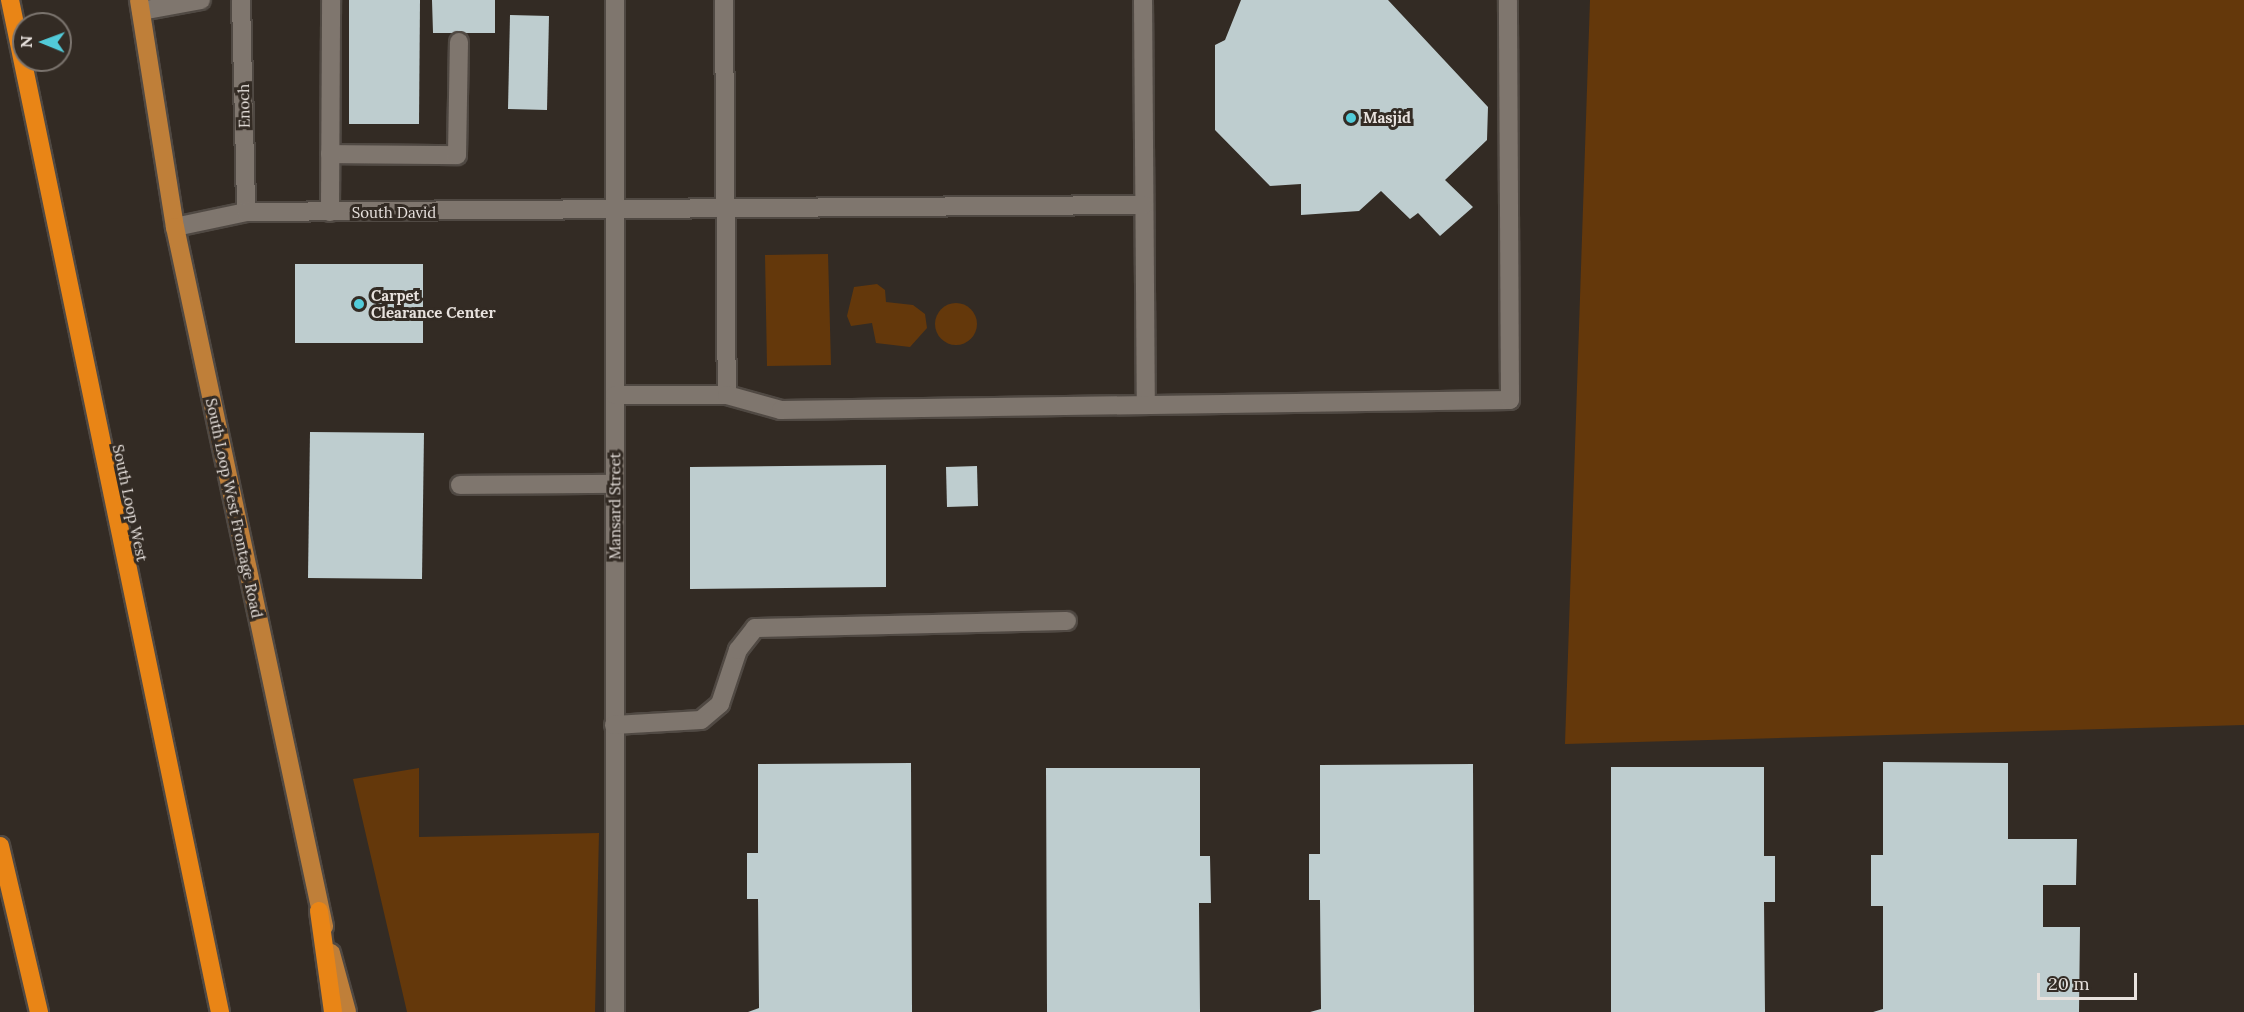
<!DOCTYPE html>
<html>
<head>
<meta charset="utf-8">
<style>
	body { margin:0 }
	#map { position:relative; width:2244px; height:1012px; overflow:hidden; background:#332b24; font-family:Lora,serif }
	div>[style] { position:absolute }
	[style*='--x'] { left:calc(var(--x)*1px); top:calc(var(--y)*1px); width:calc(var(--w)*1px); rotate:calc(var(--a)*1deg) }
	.green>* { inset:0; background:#64380b }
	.round { border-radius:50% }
	.building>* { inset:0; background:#becdcf }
	.roads { filter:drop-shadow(2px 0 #504943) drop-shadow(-2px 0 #504943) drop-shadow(0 2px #504943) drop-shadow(0 -2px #504943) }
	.minor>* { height:18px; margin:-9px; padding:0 9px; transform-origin:9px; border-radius:9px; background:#7f766e }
	.major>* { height:18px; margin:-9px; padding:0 9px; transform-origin:9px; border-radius:9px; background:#bf7f39 }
	.highway>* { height:18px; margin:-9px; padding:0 9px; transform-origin:9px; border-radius:9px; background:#e98516 }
	.dots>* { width:16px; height:16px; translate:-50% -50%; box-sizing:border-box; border:3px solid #332b24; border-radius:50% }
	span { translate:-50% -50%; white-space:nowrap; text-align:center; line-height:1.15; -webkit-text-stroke:6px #332b24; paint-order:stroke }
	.street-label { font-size:15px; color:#e8e2de }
	.poi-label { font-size:15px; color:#e8e2de; font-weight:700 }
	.left { translate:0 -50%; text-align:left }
	.north { position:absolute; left:12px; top:12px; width:60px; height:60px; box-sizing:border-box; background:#332b24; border:2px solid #7b746e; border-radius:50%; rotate:271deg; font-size:16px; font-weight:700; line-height:24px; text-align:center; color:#e8e2de }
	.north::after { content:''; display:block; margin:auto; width:21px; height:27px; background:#52cbd9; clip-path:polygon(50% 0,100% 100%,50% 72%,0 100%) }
	.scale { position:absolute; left:2037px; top:973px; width:100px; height:27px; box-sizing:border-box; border:3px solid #e8e2de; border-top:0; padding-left:8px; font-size:18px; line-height:21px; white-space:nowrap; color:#e8e2de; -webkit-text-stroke:4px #332b24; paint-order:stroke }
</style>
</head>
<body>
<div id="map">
	<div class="green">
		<i style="clip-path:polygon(1590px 0,2244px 0,2244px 725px,1565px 744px)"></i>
		<i style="clip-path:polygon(828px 254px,831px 365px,767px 366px,765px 255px)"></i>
		<i style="clip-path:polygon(877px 284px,885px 290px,886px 302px,913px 305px,925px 314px,927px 328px,910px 347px,876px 343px,872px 323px,851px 326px,847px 316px,854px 287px)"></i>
		<i class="round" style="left:935px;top:303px;width:42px;height:42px"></i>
		<i style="clip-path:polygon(419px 768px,419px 837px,599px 833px,595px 1012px,407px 1012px,353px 779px)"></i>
	</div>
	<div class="building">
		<i style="clip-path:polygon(349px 0,420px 0,419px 124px,349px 124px)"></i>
		<i style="clip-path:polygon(432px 0,495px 0,495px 33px,433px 33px)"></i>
		<i style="clip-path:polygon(1241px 0,1388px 0,1488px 107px,1487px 140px,1445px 180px,1473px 207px,1440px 236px,1418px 213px,1410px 219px,1381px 191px,1359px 211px,1301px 215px,1301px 184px,1270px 186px,1215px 130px,1215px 45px,1225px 40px)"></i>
		<i style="clip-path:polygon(510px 15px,549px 16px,547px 110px,508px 109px)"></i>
		<i style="clip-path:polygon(295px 264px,423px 264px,423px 343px,295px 343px)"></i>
		<i style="clip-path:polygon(310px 432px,424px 433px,422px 579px,308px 578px)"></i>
		<i style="clip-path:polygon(886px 465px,886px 587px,690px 589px,690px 467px)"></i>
		<i style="clip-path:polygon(977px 466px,978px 506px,947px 507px,946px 467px)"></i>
		<i style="clip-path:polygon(1883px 762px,2008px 763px,2008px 839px,2077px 839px,2076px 885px,2043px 885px,2043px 927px,2080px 927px,2079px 1012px,1873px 1012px,1883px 1009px,1883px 906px,1871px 906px,1871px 855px,1883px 855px)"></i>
		<i style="clip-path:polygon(911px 763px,912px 1012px,748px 1012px,759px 1008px,758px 899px,747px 899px,747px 853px,758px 853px,758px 764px)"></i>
		<i style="clip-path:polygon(1473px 764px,1474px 1012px,1310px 1012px,1321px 1009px,1320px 900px,1309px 900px,1309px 854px,1320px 854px,1320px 765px)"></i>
		<i style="clip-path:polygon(1611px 767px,1764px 767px,1764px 856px,1775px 856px,1775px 902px,1764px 902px,1765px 1012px,1611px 1012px)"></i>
		<i style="clip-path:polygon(1046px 768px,1200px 768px,1200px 856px,1210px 856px,1211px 903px,1199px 903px,1200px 1012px,1047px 1012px)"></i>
	</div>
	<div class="roads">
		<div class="minor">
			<i style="--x:241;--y:0;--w:212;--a:88.6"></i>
			<i style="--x:615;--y:0;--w:1012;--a:90"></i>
			<i style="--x:724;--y:0;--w:395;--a:89.6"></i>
			<i style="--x:1143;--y:0;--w:405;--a:89.6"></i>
			<i style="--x:141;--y:11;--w:61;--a:-10.4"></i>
			<i style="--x:330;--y:154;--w:127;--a:0.5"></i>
			<i style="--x:457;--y:155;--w:113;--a:-89"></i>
			<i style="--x:330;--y:212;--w:212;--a:-89.7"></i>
			<i style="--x:175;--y:227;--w:73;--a:-11.9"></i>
			<i style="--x:246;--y:212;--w:898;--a:-0.45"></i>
			<i style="--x:615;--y:395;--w:112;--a:0"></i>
			<i style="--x:727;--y:395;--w:56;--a:15.5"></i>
			<i style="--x:781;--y:410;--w:729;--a:-0.79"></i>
			<i style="--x:1510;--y:400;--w:400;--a:-90.3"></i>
			<i style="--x:460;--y:485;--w:155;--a:-0.4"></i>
			<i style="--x:614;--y:725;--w:87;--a:-3.3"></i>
			<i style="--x:701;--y:720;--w:25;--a:-40"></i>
			<i style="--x:720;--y:704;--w:57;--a:-71.6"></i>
			<i style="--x:738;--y:650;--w:28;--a:-52"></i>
			<i style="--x:755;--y:628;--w:312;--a:-1.3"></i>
		</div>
		<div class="major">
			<i style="--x:139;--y:0;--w:230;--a:81"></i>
			<i style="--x:175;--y:227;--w:715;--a:77.97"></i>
			<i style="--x:331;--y:953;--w:61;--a:74.8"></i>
		</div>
		<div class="highway">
			<i style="--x:10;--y:0;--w:1034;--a:78.28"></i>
			<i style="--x:0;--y:846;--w:171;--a:76.8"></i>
			<i style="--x:319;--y:911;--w:102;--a:82.1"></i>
		</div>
	</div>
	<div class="dots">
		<i style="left:1351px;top:118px;background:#52cbd9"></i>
		<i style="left:359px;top:304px;background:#52cbd9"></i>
	</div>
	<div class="street-label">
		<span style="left:244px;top:106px;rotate:-91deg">Enoch</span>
		<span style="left:394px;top:213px">South David</span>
		<span style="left:130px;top:503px;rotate:78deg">South Loop West</span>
		<span style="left:615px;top:506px;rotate:-90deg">Mansard Street</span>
		<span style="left:234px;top:508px;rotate:78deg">South Loop West Frontage Road</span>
	</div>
	<div class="poi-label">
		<span class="left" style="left:1363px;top:118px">Masjid</span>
		<span class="left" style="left:371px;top:304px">Carpet<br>Clearance Center</span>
	</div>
	<div class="north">N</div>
	<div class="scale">20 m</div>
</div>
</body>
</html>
